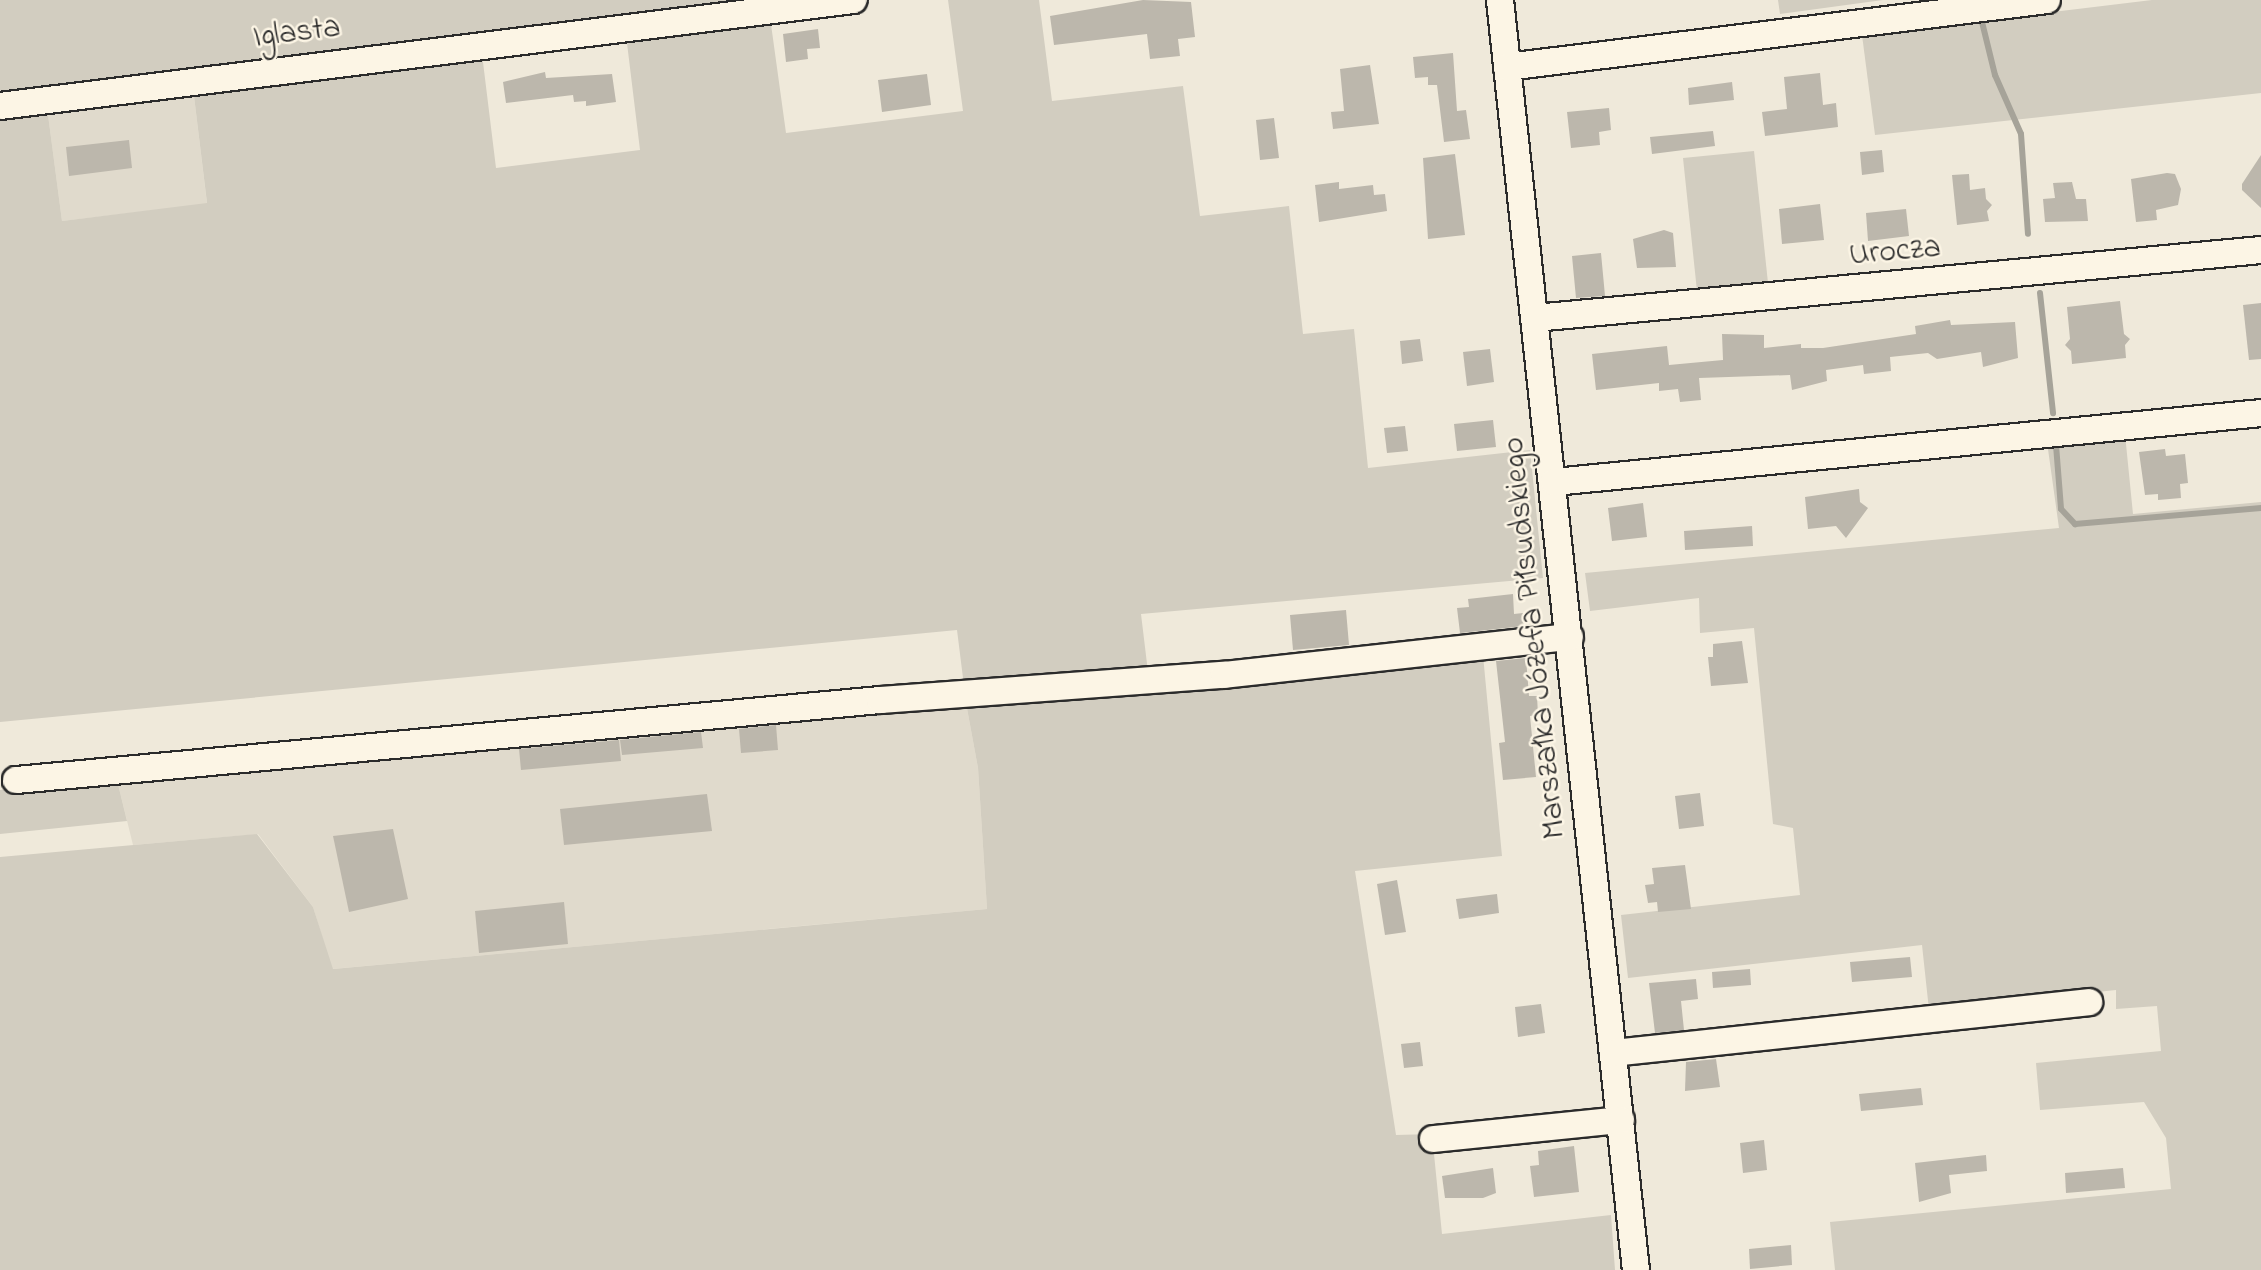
<!DOCTYPE html>
<html>
<head>
<meta charset="utf-8">
<style>
	body { margin:0 }
	#map { position:relative; width:2261px; height:1270px; overflow:hidden; background:#efe9da; font-family:"Indie Flower",sans-serif }
	div>[style] { position:absolute }
	[style*='--x'] { left:calc(var(--x)*1px); top:calc(var(--y)*1px); width:calc(var(--w)*1px); rotate:calc(var(--a)*1deg) }
	.built>* { inset:0; background:#e0dacc }
	.green>* { inset:0; background:#d2cdc0 }
	.stream>* { height:6px; margin:-3px; padding:0 3px; transform-origin:3px; border-radius:3px; background:#a6a399 }
	.building>* { inset:0; background:#bcb7ac }
	.roads { filter:drop-shadow(2px 0 #2b2b2b) drop-shadow(-2px 0 #2b2b2b) drop-shadow(0 2px #2b2b2b) drop-shadow(0 -2px #2b2b2b) }
	.minor>* { height:26px; margin:-13px; padding:0 13px; transform-origin:13px; border-radius:13px; background:#fcf5e5 }
	span { translate:-50% -50%; white-space:nowrap; text-align:center; line-height:1.15; -webkit-text-stroke:5px #fcf5e5; paint-order:stroke }
	.street-label { font-size:32px; color:#2b2b2b }
</style>
</head>
<body>
<div id="map">
	<div class="built">
		<i style="clip-path:polygon(193px 88px,207px 204px,62px 221px,47px 107px)"></i>
		<i style="clip-path:polygon(966px 703px,978px 768px,987px 909px,332px 969px,313px 907px,258px 834px,133px 845px,117px 780px)"></i>
	</div>
	<div class="green">
		<i style="clip-path:polygon(0 0,762px 0,0 93px)"></i>
		<i style="clip-path:polygon(948px 0,1039px 0,1052px 101px,1183px 86px,1200px 216px,1289px 206px,1303px 334px,1354px 329px,1368px 468px,1530px 450px,1543px 578px,1141px 614px,1148px 672px,964px 686px,957px 630px,0 722px,0 118px,47px 107px,62px 221px,207px 203px,193px 88px,482px 54px,496px 168px,640px 150px,626px 35px,770px 17px,786px 133px,963px 111px)"></i>
		<i style="clip-path:polygon(1778px 0,1883px 0,1780px 14px)"></i>
		<i style="clip-path:polygon(2152px 0,2261px 0,2261px 93px,1875px 135px,1862px 35px)"></i>
		<i style="clip-path:polygon(1754px 151px,1768px 283px,1697px 291px,1683px 158px)"></i>
		<i style="clip-path:polygon(2125px 434px,2133px 514px,2261px 502px,2261px 1270px,1835px 1270px,1830px 1222px,2171px 1189px,2166px 1138px,2144px 1102px,2040px 1110px,2036px 1063px,2161px 1051px,2157px 1006px,2116px 1009px,2116px 990px,1929px 1010px,1922px 945px,1628px 978px,1621px 915px,1800px 895px,1793px 828px,1773px 824px,1754px 628px,1700px 633px,1699px 598px,1590px 611px,1585px 573px,2059px 528px,2047px 442px)"></i>
		<i style="clip-path:polygon(1483px 655px,1502px 856px,1355px 871px,1396px 1135px,1432px 1134px,1442px 1234px,1611px 1215px,1615px 1270px,0 1270px,0 857px,257px 834px,313px 907px,333px 969px,987px 909px,978px 768px,966px 703px)"></i>
		<i style="clip-path:polygon(117px 780px,127px 821px,0 834px,0 790px)"></i>
	</div>
	<div class="stream">
		<i style="--x:1982;--y:22;--w:55;--a:76.2"></i>
		<i style="--x:1995;--y:75;--w:64;--a:66.2"></i>
		<i style="--x:2021;--y:134;--w:100;--a:86"></i>
		<i style="--x:2040;--y:293;--w:121;--a:83.8"></i>
		<i style="--x:2056;--y:445;--w:64;--a:85.5"></i>
		<i style="--x:2061;--y:509;--w:21;--a:47"></i>
		<i style="--x:2075;--y:524;--w:187;--a:-4.9"></i>
	</div>
	<div class="building">
		<i style="clip-path:polygon(1143px 0,1191px 2px,1195px 37px,1178px 39px,1180px 56px,1150px 59px,1147px 34px,1054px 45px,1050px 16px)"></i>
		<i style="clip-path:polygon(818px 29px,820px 48px,807px 49px,808px 59px,786px 62px,783px 34px)"></i>
		<i style="clip-path:polygon(1453px 53px,1457px 111px,1466px 110px,1470px 139px,1444px 142px,1437px 85px,1428px 85px,1428px 77px,1415px 78px,1413px 57px)"></i>
		<i style="clip-path:polygon(1370px 65px,1379px 124px,1333px 129px,1331px 112px,1344px 111px,1340px 69px)"></i>
		<i style="clip-path:polygon(545px 72px,546px 78px,612px 74px,616px 102px,586px 106px,586px 101px,574px 102px,573px 95px,506px 103px,503px 82px)"></i>
		<i style="clip-path:polygon(1820px 73px,1823px 105px,1836px 103px,1838px 127px,1765px 136px,1762px 112px,1787px 109px,1784px 77px)"></i>
		<i style="clip-path:polygon(927px 74px,931px 105px,882px 112px,878px 80px)"></i>
		<i style="clip-path:polygon(1732px 82px,1734px 100px,1689px 105px,1688px 88px)"></i>
		<i style="clip-path:polygon(1609px 108px,1611px 130px,1599px 132px,1600px 145px,1571px 148px,1567px 112px)"></i>
		<i style="clip-path:polygon(1274px 118px,1279px 158px,1260px 160px,1256px 120px)"></i>
		<i style="clip-path:polygon(1713px 131px,1715px 146px,1652px 154px,1650px 137px)"></i>
		<i style="clip-path:polygon(129px 140px,132px 168px,69px 176px,66px 147px)"></i>
		<i style="clip-path:polygon(1882px 150px,1884px 172px,1862px 175px,1860px 152px)"></i>
		<i style="clip-path:polygon(1455px 154px,1465px 235px,1428px 239px,1423px 158px)"></i>
		<i style="clip-path:polygon(2261px 155px,2261px 208px,2242px 190px,2242px 184px)"></i>
		<i style="clip-path:polygon(2167px 173px,2175px 174px,2181px 189px,2178px 205px,2156px 210px,2157px 220px,2136px 222px,2131px 179px)"></i>
		<i style="clip-path:polygon(1969px 174px,1970px 190px,1985px 188px,1986px 199px,1992px 205px,1987px 211px,1989px 221px,1957px 225px,1952px 175px)"></i>
		<i style="clip-path:polygon(1339px 182px,1339px 189px,1373px 185px,1374px 195px,1385px 194px,1387px 211px,1319px 222px,1315px 185px)"></i>
		<i style="clip-path:polygon(2072px 182px,2076px 199px,2086px 199px,2088px 221px,2045px 222px,2043px 199px,2055px 198px,2053px 183px)"></i>
		<i style="clip-path:polygon(1820px 204px,1824px 240px,1782px 244px,1779px 209px)"></i>
		<i style="clip-path:polygon(1906px 209px,1909px 236px,1868px 241px,1866px 213px)"></i>
		<i style="clip-path:polygon(1664px 230px,1673px 233px,1676px 267px,1637px 268px,1633px 239px)"></i>
		<i style="clip-path:polygon(1601px 253px,1605px 296px,1576px 298px,1572px 256px)"></i>
		<i style="clip-path:polygon(2120px 301px,2124px 334px,2130px 339px,2125px 345px,2126px 358px,2072px 364px,2071px 351px,2065px 345px,2070px 339px,2067px 307px)"></i>
		<i style="clip-path:polygon(2261px 303px,2261px 359px,2249px 360px,2243px 305px)"></i>
		<i style="clip-path:polygon(1950px 320px,1951px 325px,2015px 322px,2018px 358px,1983px 367px,1981px 352px,1937px 359px,1928px 353px,1890px 357px,1891px 371px,1864px 374px,1863px 365px,1826px 370px,1827px 381px,1792px 390px,1790px 375px,1699px 378px,1701px 400px,1680px 402px,1678px 389px,1659px 391px,1659px 383px,1596px 390px,1592px 354px,1667px 346px,1669px 365px,1723px 360px,1722px 334px,1764px 335px,1764px 348px,1801px 344px,1801px 348px,1823px 348px,1916px 334px,1915px 326px)"></i>
		<i style="clip-path:polygon(1420px 339px,1423px 361px,1402px 364px,1400px 341px)"></i>
		<i style="clip-path:polygon(1490px 349px,1494px 382px,1467px 386px,1463px 352px)"></i>
		<i style="clip-path:polygon(1493px 420px,1496px 447px,1457px 451px,1454px 424px)"></i>
		<i style="clip-path:polygon(1405px 426px,1408px 451px,1387px 453px,1384px 428px)"></i>
		<i style="clip-path:polygon(2165px 449px,2166px 456px,2185px 454px,2188px 483px,2180px 484px,2181px 498px,2158px 500px,2158px 494px,2145px 495px,2139px 452px)"></i>
		<i style="clip-path:polygon(1859px 489px,1860px 502px,1868px 508px,1846px 538px,1836px 526px,1808px 529px,1805px 497px)"></i>
		<i style="clip-path:polygon(1643px 503px,1647px 537px,1612px 541px,1608px 508px)"></i>
		<i style="clip-path:polygon(1752px 526px,1753px 546px,1685px 550px,1684px 531px)"></i>
		<i style="clip-path:polygon(1513px 594px,1514px 614px,1523px 613px,1524px 626px,1460px 633px,1457px 608px,1469px 607px,1468px 599px)"></i>
		<i style="clip-path:polygon(1346px 610px,1349px 645px,1293px 650px,1290px 615px)"></i>
		<i style="clip-path:polygon(1742px 641px,1748px 683px,1711px 686px,1708px 657px,1713px 657px,1713px 644px)"></i>
		<i style="clip-path:polygon(1526px 658px,1529px 696px,1537px 696px,1538px 715px,1530px 716px,1536px 777px,1503px 780px,1499px 743px,1505px 742px,1496px 661px)"></i>
		<i style="clip-path:polygon(776px 725px,778px 750px,741px 753px,739px 729px)"></i>
		<i style="clip-path:polygon(701px 732px,703px 748px,622px 755px,620px 740px)"></i>
		<i style="clip-path:polygon(619px 740px,621px 761px,521px 770px,519px 749px)"></i>
		<i style="clip-path:polygon(1700px 793px,1704px 826px,1679px 829px,1675px 796px)"></i>
		<i style="clip-path:polygon(707px 794px,712px 831px,564px 845px,560px 809px)"></i>
		<i style="clip-path:polygon(393px 829px,408px 899px,349px 912px,333px 836px)"></i>
		<i style="clip-path:polygon(1685px 865px,1691px 909px,1658px 912px,1657px 902px,1648px 903px,1645px 885px,1654px 884px,1652px 868px)"></i>
		<i style="clip-path:polygon(1397px 880px,1406px 932px,1385px 935px,1377px 884px)"></i>
		<i style="clip-path:polygon(1497px 894px,1499px 913px,1459px 919px,1456px 899px)"></i>
		<i style="clip-path:polygon(564px 902px,568px 944px,479px 953px,475px 911px)"></i>
		<i style="clip-path:polygon(1910px 957px,1912px 977px,1852px 982px,1850px 962px)"></i>
		<i style="clip-path:polygon(1750px 969px,1751px 985px,1713px 988px,1712px 972px)"></i>
		<i style="clip-path:polygon(1696px 979px,1698px 999px,1681px 1001px,1684px 1030px,1655px 1033px,1649px 983px)"></i>
		<i style="clip-path:polygon(1541px 1004px,1545px 1033px,1518px 1037px,1515px 1007px)"></i>
		<i style="clip-path:polygon(1420px 1042px,1423px 1066px,1404px 1068px,1401px 1044px)"></i>
		<i style="clip-path:polygon(1716px 1059px,1720px 1087px,1685px 1091px,1686px 1062px)"></i>
		<i style="clip-path:polygon(1921px 1088px,1923px 1105px,1861px 1111px,1859px 1094px)"></i>
		<i style="clip-path:polygon(1764px 1140px,1767px 1170px,1743px 1173px,1740px 1143px)"></i>
		<i style="clip-path:polygon(1574px 1146px,1579px 1192px,1534px 1197px,1530px 1166px,1539px 1165px,1538px 1151px)"></i>
		<i style="clip-path:polygon(1986px 1155px,1987px 1171px,1949px 1175px,1951px 1193px,1919px 1202px,1915px 1163px)"></i>
		<i style="clip-path:polygon(1493px 1168px,1496px 1193px,1483px 1198px,1445px 1198px,1442px 1176px)"></i>
		<i style="clip-path:polygon(2123px 1168px,2125px 1188px,2066px 1193px,2065px 1173px)"></i>
		<i style="clip-path:polygon(1791px 1245px,1792px 1265px,1750px 1269px,1749px 1249px)"></i>
	</div>
	<div class="roads">
		<div class="minor">
			<i style="--x:1500;--y:0;--w:1277;--a:83.89"></i>
			<i style="--x:1507;--y:67;--w:544;--a:-7.07"></i>
			<i style="--x:0;--y:106;--w:860;--a:-7.08"></i>
			<i style="--x:1535;--y:318;--w:729;--a:-5.35"></i>
			<i style="--x:1554;--y:482;--w:710;--a:-5.57"></i>
			<i style="--x:16;--y:780;--w:868;--a:-5.29"></i>
			<i style="--x:880;--y:700;--w:345;--a:-4.2"></i>
			<i style="--x:1224;--y:675;--w:348;--a:-6.3"></i>
			<i style="--x:1613;--y:1053;--w:479;--a:-6.1"></i>
			<i style="--x:1433;--y:1139;--w:189;--a:-5.8"></i>
		</div>
	</div>
	<div class="street-label">
		<span style="left:297px;top:34px;rotate:-7deg">Iglasta</span>
		<span style="left:1895px;top:253px;rotate:-5deg">Urocza</span>
		<span style="left:1536px;top:638px;rotate:-96deg">Marszałka Józefa Piłsudskiego</span>
	</div>
</div>
</body>
</html>
